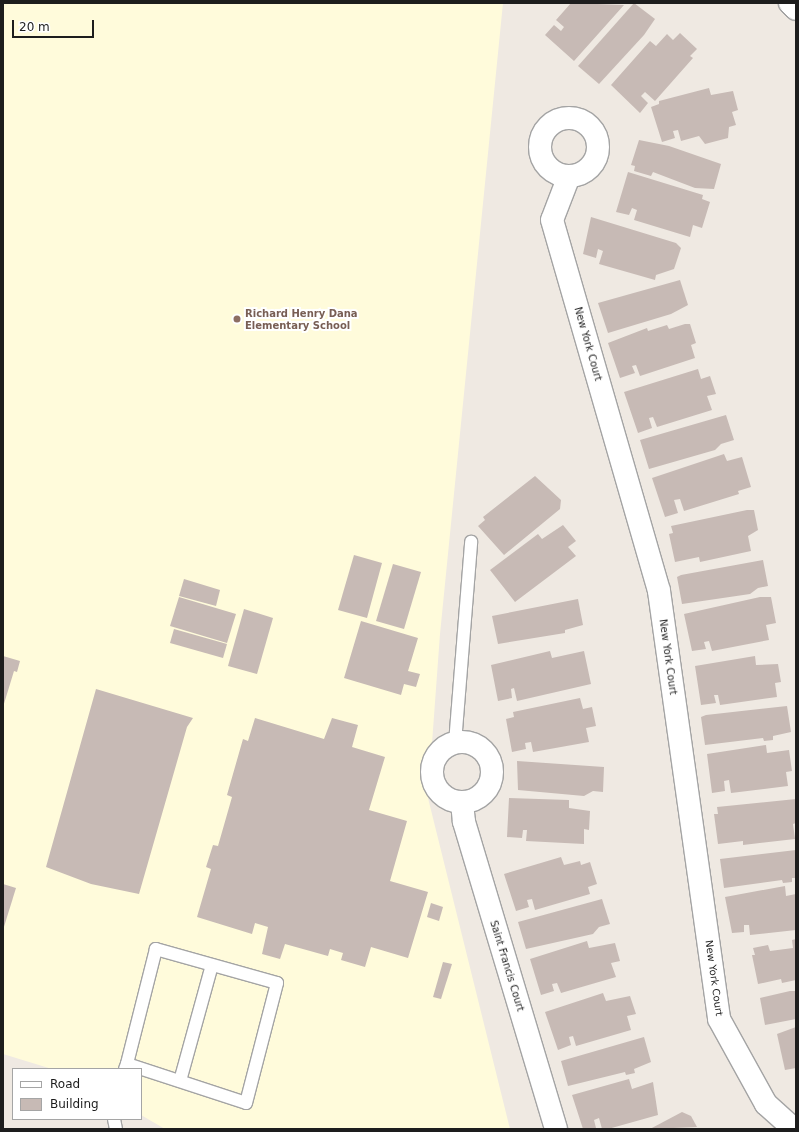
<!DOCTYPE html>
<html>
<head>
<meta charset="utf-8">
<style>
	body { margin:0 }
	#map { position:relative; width:799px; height:1132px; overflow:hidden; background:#efe9e2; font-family:"DejaVu Sans",sans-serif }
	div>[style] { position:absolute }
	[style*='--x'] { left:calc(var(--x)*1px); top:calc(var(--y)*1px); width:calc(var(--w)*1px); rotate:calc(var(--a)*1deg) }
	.education>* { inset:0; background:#fffbdb }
	.building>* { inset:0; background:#c7bab5 }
	.roads { filter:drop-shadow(1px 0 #a4a4a4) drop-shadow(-1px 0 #a4a4a4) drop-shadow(0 1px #a4a4a4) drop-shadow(0 -1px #a4a4a4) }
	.service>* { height:12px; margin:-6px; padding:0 6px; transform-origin:6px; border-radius:6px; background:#fff }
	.minor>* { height:22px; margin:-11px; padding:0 11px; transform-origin:11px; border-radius:11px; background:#fff }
	.minor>.ring { margin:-11px; padding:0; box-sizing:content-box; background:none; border:22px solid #fff; border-radius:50% }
	.dots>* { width:11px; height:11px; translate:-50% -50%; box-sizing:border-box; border:2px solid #fff; border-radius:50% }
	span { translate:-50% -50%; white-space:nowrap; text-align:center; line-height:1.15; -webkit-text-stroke:4px #fff; paint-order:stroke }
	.education-label { font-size:10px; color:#785e54; font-weight:700 }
	.left { translate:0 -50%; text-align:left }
	.street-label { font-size:10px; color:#1d1d1d }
	.frame { position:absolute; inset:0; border:4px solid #1d1d1d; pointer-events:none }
	.legend { position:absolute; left:12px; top:1068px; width:130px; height:52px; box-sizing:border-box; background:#fff; border:1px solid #a5a5a5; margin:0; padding:5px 7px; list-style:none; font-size:12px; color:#1d1d1d }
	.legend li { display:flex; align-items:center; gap:8px; height:20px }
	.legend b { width:20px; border:1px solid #a5a5a5 }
	.scale { position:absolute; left:12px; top:20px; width:82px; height:18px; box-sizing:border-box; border:2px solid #1d1d1d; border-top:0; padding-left:5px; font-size:12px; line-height:14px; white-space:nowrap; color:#1d1d1d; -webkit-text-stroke:3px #fff; paint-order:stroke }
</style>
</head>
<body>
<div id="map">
	<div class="education">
		<i style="clip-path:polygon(3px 3px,503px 3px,440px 634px,428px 798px,510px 1129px,165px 1129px,141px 1115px,141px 1069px,52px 1069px,3px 1054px)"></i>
	</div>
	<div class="building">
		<i style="clip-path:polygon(571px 3px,624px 5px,574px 61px,545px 35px,554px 25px,561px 31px,564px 27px,556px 20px)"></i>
		<i style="clip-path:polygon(634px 3px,655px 19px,644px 35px,599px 84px,578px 66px)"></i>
		<i style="clip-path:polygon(680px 33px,697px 49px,690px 56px,693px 58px,655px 101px,645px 92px,641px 96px,648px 103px,640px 113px,611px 85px,650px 41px,656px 46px,667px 34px,673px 40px)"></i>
		<i style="clip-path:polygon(709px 88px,711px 95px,733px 91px,738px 110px,732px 112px,736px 125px,729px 127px,728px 138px,705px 144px,699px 136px,681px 141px,678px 130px,673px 131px,675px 138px,662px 142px,651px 107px,659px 104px,659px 101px)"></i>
		<i style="clip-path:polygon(639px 140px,669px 146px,721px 164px,714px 189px,695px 188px,653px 172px,651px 176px,634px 171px,635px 166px,631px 165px)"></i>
		<i style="clip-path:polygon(628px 172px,703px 195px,702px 199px,710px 202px,702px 228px,693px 225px,690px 237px,634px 220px,637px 210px,632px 208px,629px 215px,616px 212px)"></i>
		<i style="clip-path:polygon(591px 217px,676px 243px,681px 248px,674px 269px,656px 275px,655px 280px,599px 264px,603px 251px,598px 249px,596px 258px,583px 254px)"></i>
		<i style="clip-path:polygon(680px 280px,688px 305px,671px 314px,608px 333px,598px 303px)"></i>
		<i style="clip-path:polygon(685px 324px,690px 324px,696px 343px,691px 345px,695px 358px,640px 376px,636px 365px,632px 366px,635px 373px,620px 378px,608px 343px,647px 328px,648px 331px,667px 325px,669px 329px)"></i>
		<i style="clip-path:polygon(698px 369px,701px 379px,710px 376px,716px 394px,707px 396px,712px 410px,657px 427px,653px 417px,649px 418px,652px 428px,638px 433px,624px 392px)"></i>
		<i style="clip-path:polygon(726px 415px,734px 440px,721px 444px,715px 450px,649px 469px,640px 440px)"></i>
		<i style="clip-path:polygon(724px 454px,727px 461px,742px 457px,751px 487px,738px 491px,739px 494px,684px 511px,680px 499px,674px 500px,678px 513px,665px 517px,652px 478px)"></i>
		<i style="clip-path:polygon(535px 476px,561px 500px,560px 509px,504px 555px,478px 526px,485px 520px,483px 517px)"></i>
		<i style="clip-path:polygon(747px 510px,754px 510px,758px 530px,748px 536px,751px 551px,700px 562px,699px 557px,675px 562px,669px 534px,673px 533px,671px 526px)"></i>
		<i style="clip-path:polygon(563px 525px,576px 541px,568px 547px,576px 556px,515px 602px,490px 570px,538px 534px,542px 539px)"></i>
		<i style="clip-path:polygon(354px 555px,382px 563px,367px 618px,338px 610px)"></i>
		<i style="clip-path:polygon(763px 560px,768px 586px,758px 588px,750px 594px,682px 604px,677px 577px,681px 575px)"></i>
		<i style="clip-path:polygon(393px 564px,421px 572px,404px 629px,376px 621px)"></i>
		<i style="clip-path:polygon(184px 579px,220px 590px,216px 606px,179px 596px)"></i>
		<i style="clip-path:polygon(179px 597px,236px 614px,227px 643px,170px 626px)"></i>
		<i style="clip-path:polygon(760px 597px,771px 597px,776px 623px,766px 625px,769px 640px,712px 651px,709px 641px,704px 642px,706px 649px,692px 651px,684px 614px)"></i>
		<i style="clip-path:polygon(578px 599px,583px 625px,565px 630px,565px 633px,498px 644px,492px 616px)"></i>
		<i style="clip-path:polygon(244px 609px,273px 618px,257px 674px,228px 666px)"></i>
		<i style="clip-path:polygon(361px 621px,418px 638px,408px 671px,420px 674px,416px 687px,404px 684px,401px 695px,344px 678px)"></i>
		<i style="clip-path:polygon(174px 629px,227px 644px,223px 658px,170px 643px)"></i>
		<i style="clip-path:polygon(550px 651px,552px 658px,584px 651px,591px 684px,517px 701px,514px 688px,511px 689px,512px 698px,498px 701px,491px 665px)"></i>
		<i style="clip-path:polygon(3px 656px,20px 661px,17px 672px,14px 671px,3px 707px)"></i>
		<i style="clip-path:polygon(755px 656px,756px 665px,778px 664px,781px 682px,775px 683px,777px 697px,720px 705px,718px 695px,714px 695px,716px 703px,701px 705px,695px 666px)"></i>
		<i style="clip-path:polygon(96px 689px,193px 718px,187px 727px,139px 894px,91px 884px,46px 867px)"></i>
		<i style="clip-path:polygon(580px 698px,583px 709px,592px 707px,596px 726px,586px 728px,589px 742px,533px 752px,531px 742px,525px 743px,526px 749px,512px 752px,506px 719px,514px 717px,513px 712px)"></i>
		<i style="clip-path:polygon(787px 706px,791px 732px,773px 736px,773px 740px,764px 741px,763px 738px,705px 745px,701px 717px,706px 715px)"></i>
		<i style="clip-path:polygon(255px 718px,324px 739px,332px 718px,358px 725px,352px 747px,385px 757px,369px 810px,407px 821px,390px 881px,428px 892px,408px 958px,371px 947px,365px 967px,341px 960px,343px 953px,330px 949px,328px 956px,285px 944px,280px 959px,262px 954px,268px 927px,255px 923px,252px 934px,197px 917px,211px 869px,206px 867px,213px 845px,218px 846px,232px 797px,227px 795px,243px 739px,248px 741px)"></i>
		<i style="clip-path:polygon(766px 745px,767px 753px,789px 750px,792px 771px,786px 772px,788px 786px,731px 793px,729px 780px,724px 781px,725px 791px,712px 793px,707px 754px)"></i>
		<i style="clip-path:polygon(517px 761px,604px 767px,603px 792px,593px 791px,584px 796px,518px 790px)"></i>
		<i style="clip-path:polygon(509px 798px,569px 800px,569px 808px,590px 811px,589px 830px,584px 829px,584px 844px,526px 841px,527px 830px,523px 830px,522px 838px,507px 837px)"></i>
		<i style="clip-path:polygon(796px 799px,796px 823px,793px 824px,795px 839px,743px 845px,743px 841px,718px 844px,714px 814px,718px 814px,717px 807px)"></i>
		<i style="clip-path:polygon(796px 850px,796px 878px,792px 878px,792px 882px,783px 883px,782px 880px,724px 888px,720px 859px)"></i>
		<i style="clip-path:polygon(561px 857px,564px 865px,580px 861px,581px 865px,590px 862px,597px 884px,588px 887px,590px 894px,535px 910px,532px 899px,527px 900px,529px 907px,516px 911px,504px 874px)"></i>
		<i style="clip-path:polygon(3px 884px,16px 888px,3px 930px)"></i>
		<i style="clip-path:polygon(785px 886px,786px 896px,796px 894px,796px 930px,750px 935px,749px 925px,744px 925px,744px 932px,732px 933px,725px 897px)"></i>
		<i style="clip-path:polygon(602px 899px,610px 924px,599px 927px,593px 934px,526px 949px,518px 922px)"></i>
		<i style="clip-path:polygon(431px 903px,443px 907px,439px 921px,427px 917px)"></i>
		<i style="clip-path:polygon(796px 939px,796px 980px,782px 983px,781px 979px,758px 984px,752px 955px,755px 955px,753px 948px,768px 945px,770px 951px,793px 948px,792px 940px)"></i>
		<i style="clip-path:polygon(587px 941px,589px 948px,615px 943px,620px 961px,611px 963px,616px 977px,561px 993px,557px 983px,552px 984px,554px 991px,541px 995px,530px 959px)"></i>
		<i style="clip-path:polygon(443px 962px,452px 964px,441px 999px,433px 997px)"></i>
		<i style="clip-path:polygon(790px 991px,796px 991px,796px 1019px,765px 1025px,760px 998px)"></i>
		<i style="clip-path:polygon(603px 993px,606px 1001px,630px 996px,636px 1014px,627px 1016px,631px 1030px,576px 1046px,573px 1036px,569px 1037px,571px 1045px,558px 1050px,545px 1012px)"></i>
		<i style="clip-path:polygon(796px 1027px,796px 1068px,785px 1070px,777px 1034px)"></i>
		<i style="clip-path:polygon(644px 1037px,651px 1062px,634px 1069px,635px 1073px,626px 1075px,625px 1072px,568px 1086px,561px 1061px)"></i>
		<i style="clip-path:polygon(629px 1079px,632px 1089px,653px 1082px,658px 1115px,608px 1129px,602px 1129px,599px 1118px,594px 1120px,596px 1128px,583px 1129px,572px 1095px)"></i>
		<i style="clip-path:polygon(682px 1112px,691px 1116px,697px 1127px,650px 1129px)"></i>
	</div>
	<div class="roads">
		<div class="service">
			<i style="--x:455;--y:743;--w:202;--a:-85.4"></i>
			<i style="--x:125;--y:1069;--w:5;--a:-68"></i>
			<i style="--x:127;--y:1064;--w:125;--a:18.1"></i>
			<i style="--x:246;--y:1103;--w:124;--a:-75.5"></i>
			<i style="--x:277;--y:983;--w:126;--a:-164.3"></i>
			<i style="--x:156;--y:949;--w:119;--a:104.2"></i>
			<i style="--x:180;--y:1081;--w:120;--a:-74.6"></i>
			<i style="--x:114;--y:1119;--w:10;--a:79"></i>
		</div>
		<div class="minor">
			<i style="--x:790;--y:3;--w:8;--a:45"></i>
			<i class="ring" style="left:540px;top:118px;width:36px;height:36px"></i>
			<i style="--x:569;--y:176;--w:47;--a:111.1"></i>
			<i style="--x:552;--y:220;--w:386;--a:73.9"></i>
			<i style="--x:659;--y:591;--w:432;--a:82"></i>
			<i style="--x:719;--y:1019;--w:97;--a:61.1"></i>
			<i style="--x:766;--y:1104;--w:38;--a:42"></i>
			<i class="ring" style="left:432px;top:742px;width:38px;height:38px"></i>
			<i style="--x:462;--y:803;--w:19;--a:84"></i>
			<i style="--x:464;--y:822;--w:320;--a:73.3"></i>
		</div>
	</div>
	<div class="dots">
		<i style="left:237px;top:319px;background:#8d6e63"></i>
	</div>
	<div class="education-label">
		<span class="left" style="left:245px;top:319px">Richard Henry Dana<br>Elementary School</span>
	</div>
	<div class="street-label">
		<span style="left:588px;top:344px;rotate:74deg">New York Court</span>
		<span style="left:668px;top:657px;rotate:82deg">New York Court</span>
		<span style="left:507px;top:966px;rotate:73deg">Saint Francis Court</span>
		<span style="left:714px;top:978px;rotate:82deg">New York Court</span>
	</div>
	<div class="frame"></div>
	<ul class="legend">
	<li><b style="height:5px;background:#fff"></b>Road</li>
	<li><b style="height:11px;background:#c7bab5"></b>Building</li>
	</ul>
	<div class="scale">20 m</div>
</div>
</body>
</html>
